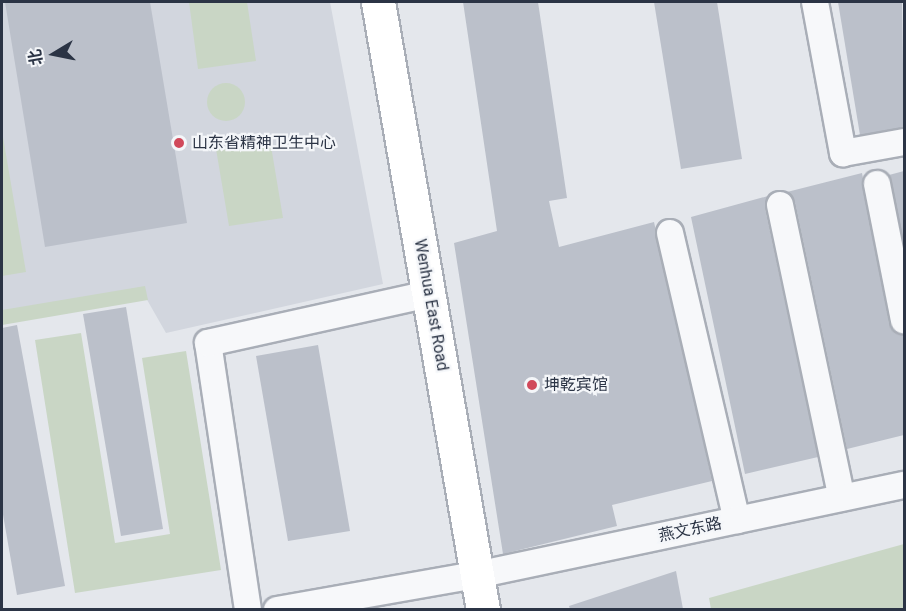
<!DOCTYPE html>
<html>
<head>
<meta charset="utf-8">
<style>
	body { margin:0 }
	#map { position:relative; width:906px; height:611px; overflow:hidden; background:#e4e7ec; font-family:Roboto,"Noto Sans SC",sans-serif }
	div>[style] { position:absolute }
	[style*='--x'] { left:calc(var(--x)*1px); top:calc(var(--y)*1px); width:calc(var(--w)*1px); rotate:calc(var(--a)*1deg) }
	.built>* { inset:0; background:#d2d6de }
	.green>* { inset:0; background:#c9d6c5 }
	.round { border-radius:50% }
	.building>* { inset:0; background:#bbc0ca }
	.roads { filter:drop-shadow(2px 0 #a9aeb7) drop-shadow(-2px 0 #a9aeb7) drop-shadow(0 2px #a9aeb7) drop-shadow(0 -2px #a9aeb7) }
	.minor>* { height:26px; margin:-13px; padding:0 13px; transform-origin:13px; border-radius:13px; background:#f7f8fa }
	.secondary>* { height:33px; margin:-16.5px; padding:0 16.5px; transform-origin:16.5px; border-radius:16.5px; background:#fff }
	.dots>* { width:16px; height:16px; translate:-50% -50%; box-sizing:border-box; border:3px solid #f4f6f9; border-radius:50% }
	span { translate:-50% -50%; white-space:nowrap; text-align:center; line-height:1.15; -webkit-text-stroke:4.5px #f4f6f9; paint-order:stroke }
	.poi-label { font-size:16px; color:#2b3445 }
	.left { translate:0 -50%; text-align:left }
	.street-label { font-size:16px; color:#2b3445 }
	.frame { position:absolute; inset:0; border:3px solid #2b3445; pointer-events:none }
	.north { position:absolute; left:24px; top:24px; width:60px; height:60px; -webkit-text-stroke:4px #f4f6f9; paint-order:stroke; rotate:260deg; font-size:16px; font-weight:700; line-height:24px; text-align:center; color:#2b3445 }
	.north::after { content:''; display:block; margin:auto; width:21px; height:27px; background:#2b3445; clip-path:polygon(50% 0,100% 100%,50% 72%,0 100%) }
</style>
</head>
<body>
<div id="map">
	<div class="built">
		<i style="clip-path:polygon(2px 2px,330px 2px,383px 284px,166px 333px,146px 298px,2px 321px)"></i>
	</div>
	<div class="green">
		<i style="clip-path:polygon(189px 2px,247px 2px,256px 61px,198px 69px)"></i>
		<i class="round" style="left:207px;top:83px;width:38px;height:38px"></i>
		<i style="clip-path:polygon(2px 131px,26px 272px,2px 276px)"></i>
		<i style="clip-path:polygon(270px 140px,283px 218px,229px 226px,216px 149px)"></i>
		<i style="clip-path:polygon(145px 286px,148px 300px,2px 325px,2px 310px)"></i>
		<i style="clip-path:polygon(81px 333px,115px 543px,170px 534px,142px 358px,186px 351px,221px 570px,75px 593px,35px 340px)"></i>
		<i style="clip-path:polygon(904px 544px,904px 609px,711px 609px,709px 598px)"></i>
	</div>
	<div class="building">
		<i style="clip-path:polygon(5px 2px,150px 2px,187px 223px,45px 247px)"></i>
		<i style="clip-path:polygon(463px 2px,538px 2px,567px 198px,549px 201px,559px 247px,654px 222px,712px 481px,612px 505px,617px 526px,503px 554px,454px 243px,497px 231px)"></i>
		<i style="clip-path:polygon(654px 2px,717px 2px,742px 159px,681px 169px)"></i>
		<i style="clip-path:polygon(838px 2px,902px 2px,904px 127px,860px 135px)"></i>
		<i style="clip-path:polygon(904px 171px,904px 245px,889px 175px)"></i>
		<i style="clip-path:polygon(862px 173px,889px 323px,904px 335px,904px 435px,847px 449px,795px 202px,787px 192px)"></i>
		<i style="clip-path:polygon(768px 196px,765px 208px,818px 457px,745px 474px,691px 217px)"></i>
		<i style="clip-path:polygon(126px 307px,163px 529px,121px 536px,83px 314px)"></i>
		<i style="clip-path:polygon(17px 325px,65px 586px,17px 595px,2px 509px,2px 328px)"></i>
		<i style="clip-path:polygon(318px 345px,350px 531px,288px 541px,256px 356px)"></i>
		<i style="clip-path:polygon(676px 571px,683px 609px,570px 609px,569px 606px)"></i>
	</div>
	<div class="roads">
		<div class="minor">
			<i style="--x:815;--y:2;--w:154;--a:79.5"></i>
			<i style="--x:843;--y:153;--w:62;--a:-10.2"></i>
			<i style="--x:877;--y:184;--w:139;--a:78.8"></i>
			<i style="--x:780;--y:205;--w:299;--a:78.1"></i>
			<i style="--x:670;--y:233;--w:295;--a:76.9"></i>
			<i style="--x:248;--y:610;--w:270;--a:-98.5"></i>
			<i style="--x:208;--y:343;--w:226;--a:-12.5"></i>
			<i style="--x:277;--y:610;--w:202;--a:-10"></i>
			<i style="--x:476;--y:575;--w:437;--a:-11.9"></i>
		</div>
		<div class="secondary">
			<i style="--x:378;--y:2;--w:617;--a:80.2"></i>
		</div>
	</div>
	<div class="dots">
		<i style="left:179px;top:143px;background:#d1495b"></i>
		<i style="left:532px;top:385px;background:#d1495b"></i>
	</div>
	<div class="poi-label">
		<span class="left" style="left:192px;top:143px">山东省精神卫生中心</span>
		<span class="left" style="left:544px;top:385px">坤乾宾馆</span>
	</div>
	<div class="street-label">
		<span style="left:431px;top:305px;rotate:80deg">Wenhua East Road</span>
		<span style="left:690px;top:530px;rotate:-12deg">燕文东路</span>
	</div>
	<div class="frame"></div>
	<div class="north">北</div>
</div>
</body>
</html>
